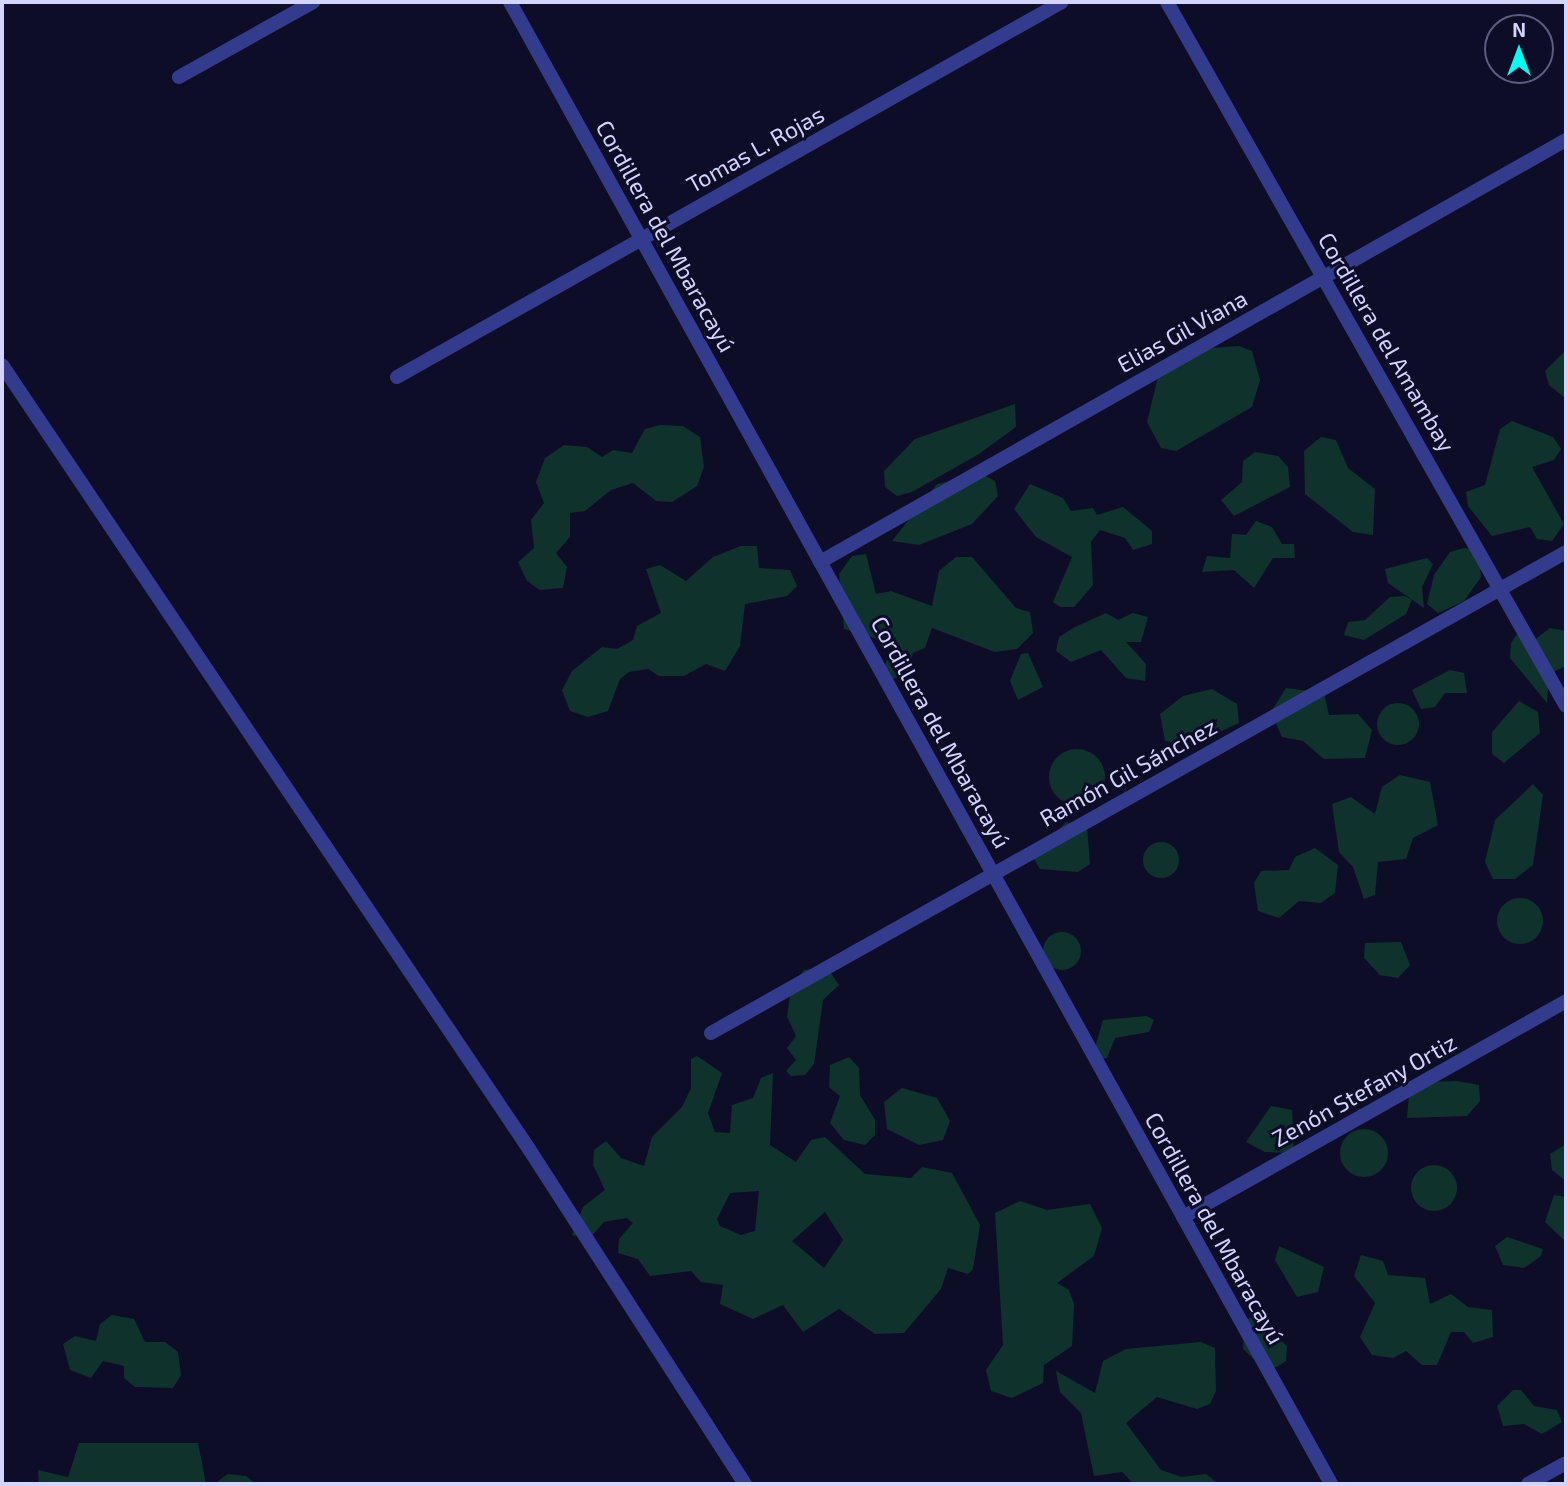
<!DOCTYPE html>
<html>
<head>
<meta charset="utf-8">
<style>
	body { margin:0 }
	#map { position:relative; width:1568px; height:1486px; overflow:hidden; background:#0e0d28; font-family:"Exo 2",sans-serif }
	div>[style] { position:absolute }
	[style*='--x'] { left:calc(var(--x)*1px); top:calc(var(--y)*1px); width:calc(var(--w)*1px); rotate:calc(var(--a)*1deg) }
	.green>* { inset:0; background:#0f322c }
	.round { border-radius:50% }
	.minor>* { height:14px; margin:-7px; padding:0 7px; transform-origin:7px; border-radius:7px; background:#333c8c }
	span { translate:-50% -50%; white-space:nowrap; text-align:center; line-height:1.15; -webkit-text-stroke:6px #0e0d28; paint-order:stroke }
	.street-label { font-size:23px; color:#d3d4ff }
	.frame { position:absolute; inset:0; border:4px solid #d3d4ff; pointer-events:none }
	.north { position:absolute; left:1484px; top:14px; width:70px; height:70px; box-sizing:border-box; background:#0e0d28; border:2px solid #5d5d7e; border-radius:50%; rotate:0deg; font-size:19px; font-weight:700; line-height:28px; text-align:center; color:#d3d4ff }
	.north::after { content:''; display:block; margin:auto; width:24px; height:32px; background:#00fef4; clip-path:polygon(50% 0,100% 100%,50% 72%,0 100%) }
</style>
</head>
<body>
<div id="map">
	<div class="green">
		<i style="clip-path:polygon(1239px 346px,1252px 351px,1260px 380px,1252px 407px,1176px 451px,1161px 448px,1147px 422px,1160px 369px,1196px 349px)"></i>
		<i style="clip-path:polygon(1566px 350px,1566px 399px,1549px 385px,1545px 371px)"></i>
		<i style="clip-path:polygon(1015px 404px,1016px 427px,979px 454px,912px 492px,897px 496px,885px 487px,884px 471px,915px 439px)"></i>
		<i style="clip-path:polygon(1512px 421px,1553px 437px,1561px 449px,1554px 460px,1532px 467px,1564px 524px,1552px 541px,1537px 539px,1530px 527px,1492px 536px,1468px 506px,1466px 492px,1485px 485px,1500px 429px)"></i>
		<i style="clip-path:polygon(660px 425px,683px 426px,700px 437px,704px 467px,697px 486px,672px 502px,656px 501px,633px 483px,611px 490px,585px 511px,570px 513px,570px 537px,556px 553px,567px 567px,563px 588px,540px 590px,527px 581px,518px 562px,534px 548px,531px 520px,544px 503px,536px 482px,545px 458px,564px 445px,587px 447px,602px 457px,613px 450px,632px 453px,645px 429px)"></i>
		<i style="clip-path:polygon(1321px 437px,1336px 440px,1348px 468px,1375px 489px,1373px 535px,1353px 532px,1305px 494px,1304px 451px)"></i>
		<i style="clip-path:polygon(1255px 452px,1278px 456px,1288px 467px,1290px 487px,1234px 516px,1221px 500px,1242px 482px,1243px 461px)"></i>
		<i style="clip-path:polygon(982px 474px,995px 481px,998px 496px,972px 524px,919px 545px,892px 541px,937px 484px)"></i>
		<i style="clip-path:polygon(1030px 484px,1063px 498px,1071px 511px,1093px 508px,1097px 515px,1123px 507px,1152px 531px,1152px 544px,1133px 550px,1125px 538px,1100px 530px,1091px 542px,1093px 585px,1074px 607px,1060px 607px,1053px 602px,1072px 557px,1036px 537px,1014px 509px)"></i>
		<i style="clip-path:polygon(1256px 521px,1272px 527px,1282px 544px,1294px 544px,1295px 558px,1273px 558px,1254px 588px,1234px 570px,1202px 572px,1207px 556px,1230px 558px,1232px 534px,1246px 535px)"></i>
		<i style="clip-path:polygon(741px 546px,757px 546px,759px 568px,790px 570px,797px 586px,787px 596px,745px 604px,740px 646px,725px 671px,706px 664px,684px 676px,659px 676px,648px 669px,629px 672px,620px 679px,608px 711px,588px 717px,570px 711px,562px 690px,572px 671px,602px 647px,617px 649px,633px 640px,637px 626px,661px 613px,646px 569px,660px 565px,686px 581px,713px 557px)"></i>
		<i style="clip-path:polygon(1464px 548px,1478px 550px,1481px 577px,1464px 601px,1438px 613px,1427px 604px,1434px 575px,1450px 552px)"></i>
		<i style="clip-path:polygon(866px 554px,876px 594px,891px 591px,932px 606px,939px 571px,956px 557px,972px 557px,1016px 608px,1030px 612px,1033px 633px,1017px 649px,995px 652px,932px 628px,925px 648px,913px 653px,905px 676px,892px 679px,883px 668px,893px 648px,888px 642px,844px 629px,839px 574px,852px 556px)"></i>
		<i style="clip-path:polygon(1427px 558px,1433px 564px,1422px 587px,1424px 608px,1388px 583px,1385px 569px)"></i>
		<i style="clip-path:polygon(1405px 596px,1412px 600px,1406px 614px,1364px 640px,1344px 635px,1348px 622px,1365px 620px,1390px 597px)"></i>
		<i style="clip-path:polygon(1133px 613px,1148px 617px,1141px 642px,1126px 642px,1146px 664px,1145px 681px,1126px 678px,1101px 650px,1071px 662px,1056px 651px,1059px 637px,1075px 627px,1106px 613px,1118px 620px)"></i>
		<i style="clip-path:polygon(1550px 628px,1566px 631px,1566px 666px,1549px 674px,1547px 703px,1510px 658px,1511px 643px,1519px 631px,1530px 643px)"></i>
		<i style="clip-path:polygon(1028px 653px,1043px 687px,1018px 700px,1010px 681px,1021px 654px)"></i>
		<i style="clip-path:polygon(1450px 670px,1464px 673px,1467px 693px,1445px 693px,1435px 707px,1421px 709px,1412px 690px)"></i>
		<i style="clip-path:polygon(1286px 688px,1324px 693px,1329px 715px,1358px 714px,1372px 730px,1365px 758px,1324px 759px,1303px 741px,1282px 737px,1271px 712px)"></i>
		<i style="clip-path:polygon(1212px 689px,1237px 704px,1239px 723px,1192px 744px,1165px 741px,1160px 714px,1183px 696px)"></i>
		<i style="clip-path:polygon(1519px 701px,1538px 712px,1540px 733px,1504px 763px,1492px 754px,1492px 732px)"></i>
		<i class="round" style="left:1377px;top:703px;width:42px;height:42px"></i>
		<i class="round" style="left:1049px;top:749px;width:56px;height:56px"></i>
		<i style="clip-path:polygon(1400px 775px,1430px 782px,1438px 825px,1413px 838px,1406px 859px,1378px 862px,1375px 895px,1364px 899px,1353px 867px,1339px 852px,1332px 804px,1351px 797px,1375px 814px,1382px 787px)"></i>
		<i style="clip-path:polygon(1533px 784px,1543px 795px,1533px 865px,1515px 879px,1493px 879px,1485px 862px,1495px 820px)"></i>
		<i style="clip-path:polygon(1066px 822px,1087px 827px,1090px 864px,1078px 872px,1040px 869px,1033px 857px)"></i>
		<i class="round" style="left:1143px;top:842px;width:36px;height:36px"></i>
		<i style="clip-path:polygon(1315px 848px,1338px 865px,1335px 893px,1321px 903px,1299px 901px,1279px 918px,1258px 911px,1254px 883px,1261px 871px,1289px 870px,1295px 857px)"></i>
		<i class="round" style="left:1497px;top:898px;width:46px;height:46px"></i>
		<i class="round" style="left:1043px;top:932px;width:38px;height:38px"></i>
		<i style="clip-path:polygon(1401px 942px,1410px 965px,1398px 978px,1380px 975px,1364px 958px,1365px 943px)"></i>
		<i style="clip-path:polygon(827px 967px,839px 985px,823px 1000px,814px 1064px,805px 1075px,791px 1076px,786px 1071px,796px 1060px,787px 1048px,796px 1036px,787px 1017px,791px 988px,804px 970px)"></i>
		<i style="clip-path:polygon(1147px 1016px,1154px 1020px,1149px 1032px,1115px 1038px,1107px 1058px,1101px 1059px,1095px 1047px,1103px 1020px)"></i>
		<i style="clip-path:polygon(evenodd,697px 1056px,722px 1073px,708px 1113px,715px 1132px,730px 1133px,732px 1105px,753px 1098px,761px 1078px,773px 1073px,770px 1145px,796px 1162px,811px 1140px,825px 1137px,865px 1174px,911px 1178px,922px 1167px,952px 1173px,980px 1225px,973px 1269px,968px 1274px,948px 1268px,941px 1289px,904px 1333px,875px 1334px,839px 1309px,803px 1332px,783px 1305px,753px 1319px,720px 1304px,723px 1285px,701px 1282px,691px 1271px,650px 1276px,638px 1259px,618px 1253px,619px 1239px,633px 1223px,627px 1218px,604px 1222px,589px 1239px,572px 1235px,583px 1207px,605px 1190px,593px 1165px,594px 1150px,606px 1141px,621px 1158px,644px 1166px,652px 1137px,682px 1107px,691px 1088px,691px 1059px,697px 1056px,759px 1191px,755px 1231px,741px 1235px,720px 1226px,717px 1219px,730px 1193px,759px 1191px,697px 1056px,825px 1212px,843px 1240px,824px 1268px,792px 1241px,825px 1212px)"></i>
		<i style="clip-path:polygon(849px 1057px,859px 1068px,860px 1095px,875px 1120px,875px 1135px,865px 1145px,844px 1140px,830px 1123px,840px 1096px,829px 1087px,830px 1065px)"></i>
		<i style="clip-path:polygon(1457px 1081px,1479px 1085px,1480px 1101px,1467px 1116px,1407px 1118px,1409px 1095px,1429px 1082px)"></i>
		<i style="clip-path:polygon(902px 1088px,937px 1098px,950px 1121px,943px 1140px,919px 1145px,887px 1129px,884px 1102px)"></i>
		<i style="clip-path:polygon(1271px 1106px,1292px 1110px,1294px 1153px,1265px 1152px,1246px 1142px)"></i>
		<i class="round" style="left:1340px;top:1129px;width:48px;height:48px"></i>
		<i style="clip-path:polygon(1566px 1144px,1566px 1179px,1563px 1179px,1552px 1170px,1550px 1154px)"></i>
		<i class="round" style="left:1411px;top:1165px;width:46px;height:46px"></i>
		<i style="clip-path:polygon(1554px 1195px,1566px 1197px,1566px 1242px,1545px 1222px)"></i>
		<i style="clip-path:polygon(1020px 1201px,1047px 1210px,1090px 1204px,1102px 1228px,1094px 1256px,1057px 1283px,1069px 1290px,1074px 1304px,1072px 1346px,1044px 1365px,1043px 1383px,1012px 1398px,991px 1391px,986px 1370px,1003px 1345px,995px 1213px)"></i>
		<i style="clip-path:polygon(1507px 1237px,1543px 1249px,1541px 1256px,1524px 1268px,1503px 1265px,1495px 1246px)"></i>
		<i style="clip-path:polygon(1279px 1246px,1324px 1267px,1318px 1292px,1297px 1297px,1275px 1260px)"></i>
		<i style="clip-path:polygon(1361px 1255px,1383px 1261px,1388px 1275px,1425px 1278px,1430px 1304px,1451px 1294px,1468px 1307px,1492px 1310px,1493px 1337px,1473px 1343px,1464px 1332px,1451px 1332px,1437px 1365px,1422px 1365px,1406px 1351px,1393px 1358px,1372px 1355px,1360px 1337px,1375px 1303px,1354px 1276px)"></i>
		<i style="clip-path:polygon(112px 1315px,134px 1319px,145px 1342px,165px 1342px,178px 1352px,181px 1375px,173px 1388px,135px 1387px,124px 1378px,124px 1366px,103px 1361px,91px 1378px,70px 1370px,63px 1344px,75px 1336px,96px 1341px,100px 1324px)"></i>
		<i style="clip-path:polygon(1254px 1316px,1287px 1346px,1286px 1361px,1277px 1367px,1261px 1366px,1243px 1349px,1245px 1321px)"></i>
		<i style="clip-path:polygon(1201px 1342px,1215px 1348px,1216px 1391px,1210px 1404px,1197px 1409px,1157px 1397px,1126px 1423px,1161px 1470px,1182px 1477px,1206px 1474px,1219px 1484px,1134px 1484px,1122px 1472px,1094px 1476px,1081px 1413px,1060px 1392px,1056px 1371px,1095px 1393px,1103px 1361px,1126px 1349px)"></i>
		<i style="clip-path:polygon(1513px 1390px,1521px 1390px,1534px 1406px,1557px 1410px,1562px 1422px,1542px 1434px,1524px 1424px,1503px 1426px,1497px 1406px)"></i>
		<i style="clip-path:polygon(79px 1443px,198px 1443px,206px 1484px,39px 1484px,38px 1470px,68px 1477px)"></i>
		<i style="clip-path:polygon(228px 1474px,246px 1476px,256px 1484px,214px 1484px)"></i>
	</div>
	<div class="minor">
		<i style="--x:510;--y:2;--w:1694;--a:61.01"></i>
		<i style="--x:1167;--y:2;--w:809;--a:60.46"></i>
		<i style="--x:179;--y:77;--w:154;--a:-29.2"></i>
		<i style="--x:2;--y:365;--w:945;--a:56.09"></i>
		<i style="--x:529;--y:1149;--w:399;--a:57.2"></i>
		<i style="--x:397;--y:377;--w:763;--a:-29.42"></i>
		<i style="--x:820;--y:562;--w:857;--a:-29.5"></i>
		<i style="--x:711;--y:1033;--w:981;--a:-29.36"></i>
		<i style="--x:1183;--y:1217;--w:440;--a:-29.4"></i>
		<i style="--x:1528;--y:1484;--w:43;--a:-28.9"></i>
	</div>
	<div class="street-label">
		<span style="left:755px;top:149px;rotate:-29deg">Tomas L. Rojas</span>
		<span style="left:666px;top:236px;rotate:61deg">Cordillera del Mbaracayú</span>
		<span style="left:1182px;top:331px;rotate:-29deg">Elias Gil Viana</span>
		<span style="left:1387px;top:342px;rotate:60deg">Cordillera del Amambay</span>
		<span style="left:941px;top:732px;rotate:61deg">Cordillera del Mbaracayú</span>
		<span style="left:1128px;top:772px;rotate:-29deg">Ramón Gil Sánchez</span>
		<span style="left:1364px;top:1090px;rotate:-29deg">Zenón Stefany Ortiz</span>
		<span style="left:1215px;top:1228px;rotate:61deg">Cordillera del Mbaracayú</span>
	</div>
	<div class="frame"></div>
	<div class="north">N</div>
</div>
</body>
</html>
